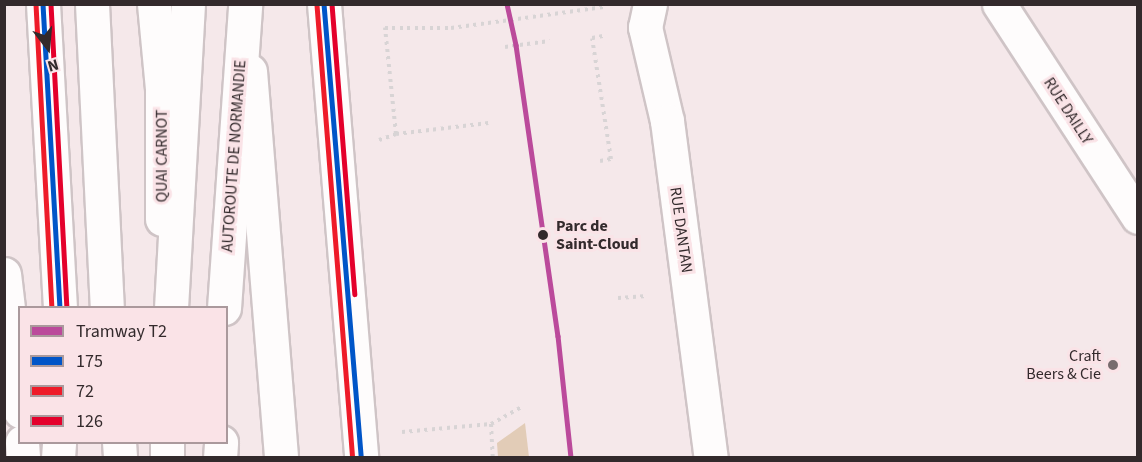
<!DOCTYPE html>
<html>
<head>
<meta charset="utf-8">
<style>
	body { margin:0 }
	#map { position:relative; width:1142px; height:462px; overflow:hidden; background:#f5e8ea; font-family:"Source Sans 3",sans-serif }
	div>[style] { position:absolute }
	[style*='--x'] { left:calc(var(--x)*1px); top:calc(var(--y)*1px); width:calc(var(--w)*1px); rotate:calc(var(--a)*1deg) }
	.green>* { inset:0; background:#e2ccb7 }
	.path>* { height:4px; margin-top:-2px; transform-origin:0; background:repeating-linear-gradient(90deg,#d8d4d5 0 3px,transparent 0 7.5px) }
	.roads { filter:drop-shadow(2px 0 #cfc4c6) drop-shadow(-2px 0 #cfc4c6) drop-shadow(0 2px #cfc4c6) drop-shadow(0 -2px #cfc4c6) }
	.minor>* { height:33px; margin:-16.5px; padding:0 16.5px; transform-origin:16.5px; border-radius:16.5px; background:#fefcfc }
	.major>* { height:33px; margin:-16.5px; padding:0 16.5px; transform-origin:16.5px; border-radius:16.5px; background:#fefcfc }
	.highway>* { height:33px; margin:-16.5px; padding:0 16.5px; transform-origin:16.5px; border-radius:16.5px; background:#fefcfc }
	.bus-1>* { height:4.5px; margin:-2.25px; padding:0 2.25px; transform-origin:2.25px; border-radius:2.25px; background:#0055c8 }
	.bus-2>* { height:4.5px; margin:-2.25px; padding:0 2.25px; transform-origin:2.25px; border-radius:2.25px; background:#ee1b29 }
	.bus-3>* { height:4.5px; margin:-2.25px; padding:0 2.25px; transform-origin:2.25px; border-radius:2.25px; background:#e4002b }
	.tram-1>* { height:4.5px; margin:-2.25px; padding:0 2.25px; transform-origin:2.25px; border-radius:2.25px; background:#bb4a9b }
	.dots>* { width:16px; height:16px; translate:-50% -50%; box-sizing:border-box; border:3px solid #fae3e7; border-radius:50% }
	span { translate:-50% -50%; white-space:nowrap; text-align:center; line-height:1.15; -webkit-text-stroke:6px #fae3e7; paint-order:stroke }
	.street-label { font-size:16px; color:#332a2c }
	.stop-label { font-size:16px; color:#332a2c; font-weight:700 }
	.left { translate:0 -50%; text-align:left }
	.poi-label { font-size:16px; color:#332a2c }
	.right { translate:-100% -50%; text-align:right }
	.frame { position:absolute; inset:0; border:6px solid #332a2c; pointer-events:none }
	.legend { position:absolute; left:18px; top:306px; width:210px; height:138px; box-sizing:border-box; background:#fae3e7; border:2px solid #aa999c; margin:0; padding:8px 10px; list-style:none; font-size:18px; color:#332a2c }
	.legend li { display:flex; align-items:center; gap:12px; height:30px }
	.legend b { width:30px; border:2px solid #aa999c }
	.north { position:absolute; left:18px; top:18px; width:60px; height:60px; -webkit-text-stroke:4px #fae3e7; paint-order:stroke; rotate:164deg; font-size:16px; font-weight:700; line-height:24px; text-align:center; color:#332a2c }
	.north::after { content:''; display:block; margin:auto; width:21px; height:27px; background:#332a2c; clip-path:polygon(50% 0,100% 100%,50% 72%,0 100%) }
</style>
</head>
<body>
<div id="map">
	<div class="green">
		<i style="clip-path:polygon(525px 423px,529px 457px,498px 457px,497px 443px)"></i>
	</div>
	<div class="path">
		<i style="--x:505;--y:47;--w:45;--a:-7.6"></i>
		<i style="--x:396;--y:134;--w:107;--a:-95.9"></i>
		<i style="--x:385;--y:28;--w:66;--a:0"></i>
		<i style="--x:451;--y:28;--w:154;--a:-7.8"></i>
		<i style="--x:379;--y:140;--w:18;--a:-19"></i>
		<i style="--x:396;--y:134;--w:93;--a:-6.8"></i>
		<i style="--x:600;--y:161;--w:11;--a:-10"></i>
		<i style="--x:611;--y:159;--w:122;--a:-98.9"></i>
		<i style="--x:592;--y:38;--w:11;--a:-10"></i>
		<i style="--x:618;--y:298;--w:29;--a:-4"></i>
		<i style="--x:491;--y:424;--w:34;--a:87"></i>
		<i style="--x:402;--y:432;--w:89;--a:-5.1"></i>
		<i style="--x:491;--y:424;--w:37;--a:-29"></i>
	</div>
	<div class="roads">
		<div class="minor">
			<i style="--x:324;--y:4;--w:456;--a:85.3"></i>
			<i style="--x:650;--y:4;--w:24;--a:102"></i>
			<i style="--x:645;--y:27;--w:97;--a:76.8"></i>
			<i style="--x:667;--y:121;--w:340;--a:82.6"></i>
			<i style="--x:250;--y:71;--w:388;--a:85.4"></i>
		</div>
		<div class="major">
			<i style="--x:43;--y:4;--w:304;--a:86.8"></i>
			<i style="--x:92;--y:4;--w:304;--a:87.2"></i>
			<i style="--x:154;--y:4;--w:84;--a:84.6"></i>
			<i style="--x:162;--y:88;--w:131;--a:90"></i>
			<i style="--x:999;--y:4;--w:254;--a:56.9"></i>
			<i style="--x:4;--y:274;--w:138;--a:83.3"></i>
			<i style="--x:22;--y:442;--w:16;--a:86"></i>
			<i style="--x:119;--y:442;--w:16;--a:86"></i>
			<i style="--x:58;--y:458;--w:16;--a:-86"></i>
		</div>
		<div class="highway">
			<i style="--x:171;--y:308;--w:304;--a:-86.8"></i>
			<i style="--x:224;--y:308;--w:305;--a:-86"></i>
			<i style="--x:167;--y:458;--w:16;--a:-90"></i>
			<i style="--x:220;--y:458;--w:16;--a:-86"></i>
		</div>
	</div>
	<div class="bus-1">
		<i style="--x:43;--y:4;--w:304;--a:86.8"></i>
		<i style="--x:324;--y:4;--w:456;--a:85.3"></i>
	</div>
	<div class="bus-2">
		<i style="--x:36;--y:4;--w:304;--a:87"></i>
		<i style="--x:317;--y:5;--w:454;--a:85.5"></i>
	</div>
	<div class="bus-3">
		<i style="--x:51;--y:4;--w:304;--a:87"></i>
		<i style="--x:332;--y:4;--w:291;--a:85.5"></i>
	</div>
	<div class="tram-1">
		<i style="--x:507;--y:4;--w:42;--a:77.6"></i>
		<i style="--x:516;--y:45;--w:294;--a:81.8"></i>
		<i style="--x:558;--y:336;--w:123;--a:83.9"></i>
	</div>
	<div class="dots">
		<i style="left:543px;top:235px;background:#332a2c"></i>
		<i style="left:1113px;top:365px;background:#776c6e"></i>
	</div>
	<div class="street-label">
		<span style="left:1068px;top:111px;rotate:57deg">RUE DAILLY</span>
		<span style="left:162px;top:156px;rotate:-90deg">QUAI CARNOT</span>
		<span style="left:234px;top:156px;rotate:-86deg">AUTOROUTE DE NORMANDIE</span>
		<span style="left:681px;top:230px;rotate:82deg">RUE DANTAN</span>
	</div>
	<div class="stop-label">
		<span class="left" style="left:556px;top:235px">Parc de<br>Saint-Cloud</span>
	</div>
	<div class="poi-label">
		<span class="right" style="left:1101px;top:365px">Craft<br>Beers &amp; Cie</span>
	</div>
	<div class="frame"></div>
	<ul class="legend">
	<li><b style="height:8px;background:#bb4a9b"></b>Tramway T2</li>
	<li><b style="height:8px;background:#0055c8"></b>175</li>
	<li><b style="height:8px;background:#ee1b29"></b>72</li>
	<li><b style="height:8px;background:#e4002b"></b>126</li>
	</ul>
	<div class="north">N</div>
</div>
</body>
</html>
